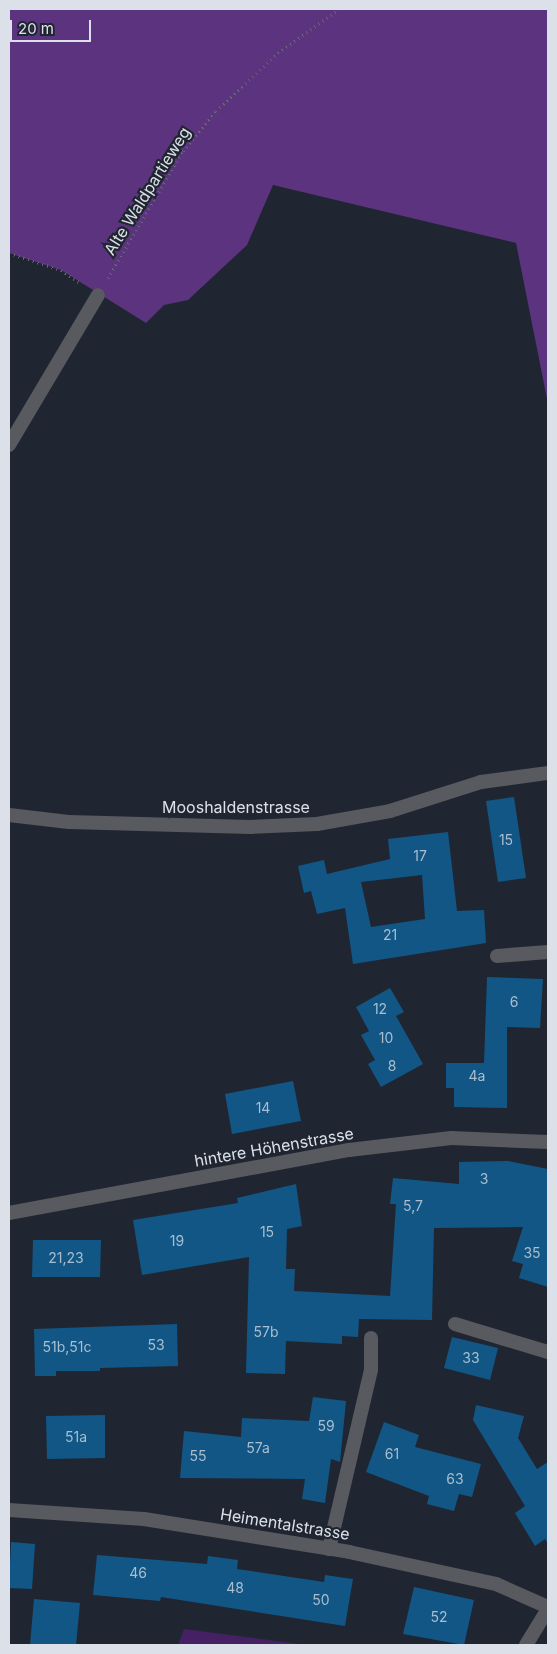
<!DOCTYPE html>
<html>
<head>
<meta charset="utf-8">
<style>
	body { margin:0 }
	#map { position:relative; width:557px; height:1654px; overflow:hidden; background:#202631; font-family:Inter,sans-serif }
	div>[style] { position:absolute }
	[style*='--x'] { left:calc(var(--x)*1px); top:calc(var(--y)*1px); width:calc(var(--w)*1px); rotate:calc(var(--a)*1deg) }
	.green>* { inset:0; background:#452062 }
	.forest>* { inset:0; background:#5c337e }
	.building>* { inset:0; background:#115685 }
	.path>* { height:3px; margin-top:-1.5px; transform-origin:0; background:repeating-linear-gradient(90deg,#646973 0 1px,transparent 0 5px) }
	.service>* { height:14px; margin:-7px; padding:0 7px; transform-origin:7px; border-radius:7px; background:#595960 }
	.minor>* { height:14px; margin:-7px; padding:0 7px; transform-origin:7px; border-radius:7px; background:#595960 }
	span { translate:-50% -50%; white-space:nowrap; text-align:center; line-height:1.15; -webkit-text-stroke:4.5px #202631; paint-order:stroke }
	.number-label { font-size:14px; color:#a9becf }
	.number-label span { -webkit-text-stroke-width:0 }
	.street-label { font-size:16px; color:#dce0e8 }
	.frame { position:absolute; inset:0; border:10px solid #dce0e8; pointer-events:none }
	.scale { position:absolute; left:10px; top:20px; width:81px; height:22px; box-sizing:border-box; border:2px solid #dce0e8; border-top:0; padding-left:6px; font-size:15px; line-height:18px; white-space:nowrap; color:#dce0e8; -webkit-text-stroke:4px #202631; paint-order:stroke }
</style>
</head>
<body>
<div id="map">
	<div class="green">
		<i style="clip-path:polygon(184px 1629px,307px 1645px,178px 1645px)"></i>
	</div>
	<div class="forest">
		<i style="clip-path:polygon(9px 9px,548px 9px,548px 404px,516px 243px,273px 185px,247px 245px,188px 300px,164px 305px,146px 323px,61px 270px,9px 253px)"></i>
	</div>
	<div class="building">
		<i style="clip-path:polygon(514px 797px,526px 878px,498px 882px,486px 801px)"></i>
		<i style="clip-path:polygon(evenodd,448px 832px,457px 911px,484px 910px,486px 943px,353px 964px,345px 908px,317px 914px,311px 891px,304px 893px,298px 866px,324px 860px,327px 874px,390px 859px,388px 839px,448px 832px,422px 875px,425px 919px,371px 927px,361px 882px,422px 875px)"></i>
		<i style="clip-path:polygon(487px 977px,543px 979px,540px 1028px,507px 1027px,507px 1108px,454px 1107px,454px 1088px,446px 1088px,446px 1063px,484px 1063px)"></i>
		<i style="clip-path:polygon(390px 988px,404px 1012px,396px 1016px,423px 1064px,381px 1087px,368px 1064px,375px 1060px,361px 1035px,369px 1031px,356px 1007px)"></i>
		<i style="clip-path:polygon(293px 1081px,301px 1121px,232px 1134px,225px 1094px)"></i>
		<i style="clip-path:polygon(508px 1161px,548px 1169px,548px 1287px,519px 1278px,523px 1264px,512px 1261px,523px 1227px,434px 1228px,432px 1320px,359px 1319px,358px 1337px,342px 1336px,342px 1344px,286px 1341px,285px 1374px,246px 1373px,249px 1257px,142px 1275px,133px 1220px,238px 1203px,237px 1198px,296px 1184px,302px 1226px,287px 1229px,286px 1269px,295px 1269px,294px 1291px,390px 1296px,396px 1204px,390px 1204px,393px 1178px,459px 1184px,459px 1162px)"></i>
		<i style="clip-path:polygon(33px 1240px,101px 1240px,100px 1277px,32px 1277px)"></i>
		<i style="clip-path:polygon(177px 1324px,178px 1366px,100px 1368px,100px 1371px,56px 1371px,56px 1376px,35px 1376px,34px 1329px)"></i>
		<i style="clip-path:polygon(452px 1337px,498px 1348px,490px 1380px,444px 1368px)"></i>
		<i style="clip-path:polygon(313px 1397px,346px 1401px,340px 1462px,331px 1459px,325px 1503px,302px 1499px,305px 1479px,180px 1478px,184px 1431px,241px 1437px,242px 1418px,309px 1421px)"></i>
		<i style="clip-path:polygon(476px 1405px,524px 1416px,518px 1438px,537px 1469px,548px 1462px,548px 1544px,545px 1539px,535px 1546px,515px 1513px,525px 1506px,473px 1420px)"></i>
		<i style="clip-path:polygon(105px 1415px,105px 1458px,47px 1459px,46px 1416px)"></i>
		<i style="clip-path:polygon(384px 1422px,419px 1435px,415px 1447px,481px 1464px,472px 1497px,459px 1494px,454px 1511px,427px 1504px,429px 1496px,366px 1472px)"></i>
		<i style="clip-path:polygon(11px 1542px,35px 1544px,32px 1589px,9px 1588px)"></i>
		<i style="clip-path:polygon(97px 1555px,207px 1564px,208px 1556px,238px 1560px,237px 1569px,324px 1582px,325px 1575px,353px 1579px,345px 1626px,161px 1597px,160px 1601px,93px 1595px)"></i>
		<i style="clip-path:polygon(414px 1587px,474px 1600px,464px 1645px,403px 1634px)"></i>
		<i style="clip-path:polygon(34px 1599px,80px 1603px,76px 1645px,30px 1645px)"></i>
	</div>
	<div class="path">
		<i style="--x:9;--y:253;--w:55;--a:18.1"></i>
		<i style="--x:61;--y:270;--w:25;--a:34"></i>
		<i style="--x:108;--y:278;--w:147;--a:-59.4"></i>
		<i style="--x:183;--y:151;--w:52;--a:-50.5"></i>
		<i style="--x:216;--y:111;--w:85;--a:-43.1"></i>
		<i style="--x:278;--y:53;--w:75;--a:-35.8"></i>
	</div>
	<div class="service">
		<i style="--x:497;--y:956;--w:51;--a:-4.5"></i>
		<i style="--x:455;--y:1324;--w:97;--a:16.8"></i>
		<i style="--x:329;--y:1549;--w:184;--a:-76.8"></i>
		<i style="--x:371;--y:1370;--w:32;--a:-90"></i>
	</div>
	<div class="minor">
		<i style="--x:9;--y:445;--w:174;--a:-59.3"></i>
		<i style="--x:9;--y:815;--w:60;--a:6.7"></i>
		<i style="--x:69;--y:822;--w:181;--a:1.6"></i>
		<i style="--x:250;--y:827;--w:67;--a:-2.6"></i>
		<i style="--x:317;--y:824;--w:74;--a:-10.1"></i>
		<i style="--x:390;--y:811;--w:96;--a:-17.7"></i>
		<i style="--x:481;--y:782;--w:68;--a:-7.7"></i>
		<i style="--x:9;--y:1213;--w:346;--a:-10.5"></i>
		<i style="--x:349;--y:1150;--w:103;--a:-6.7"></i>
		<i style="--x:451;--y:1138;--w:97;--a:2.4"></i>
		<i style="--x:9;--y:1510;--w:135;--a:3.8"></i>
		<i style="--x:144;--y:1519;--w:208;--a:9.1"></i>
		<i style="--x:349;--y:1552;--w:150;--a:12.3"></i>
		<i style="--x:496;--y:1584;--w:57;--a:23.9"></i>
		<i style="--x:526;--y:1645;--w:42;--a:-58.6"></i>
	</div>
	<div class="number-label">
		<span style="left:506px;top:840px">15</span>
		<span style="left:420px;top:856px">17</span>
		<span style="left:390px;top:935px">21</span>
		<span style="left:514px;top:1002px">6</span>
		<span style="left:380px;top:1009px">12</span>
		<span style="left:386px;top:1038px">10</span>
		<span style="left:392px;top:1066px">8</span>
		<span style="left:477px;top:1076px">4a</span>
		<span style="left:263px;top:1108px">14</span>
		<span style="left:484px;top:1179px">3</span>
		<span style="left:413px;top:1206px">5,7</span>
		<span style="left:267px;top:1232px">15</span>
		<span style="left:177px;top:1241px">19</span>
		<span style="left:532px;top:1253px">35</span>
		<span style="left:66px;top:1258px">21,23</span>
		<span style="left:266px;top:1332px">57b</span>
		<span style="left:156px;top:1345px">53</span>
		<span style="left:67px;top:1347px">51b,51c</span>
		<span style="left:471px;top:1358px">33</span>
		<span style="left:326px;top:1426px">59</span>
		<span style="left:76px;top:1437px">51a</span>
		<span style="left:258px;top:1448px">57a</span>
		<span style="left:392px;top:1454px">61</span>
		<span style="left:198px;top:1456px">55</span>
		<span style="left:455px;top:1479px">63</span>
		<span style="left:138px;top:1573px">46</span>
		<span style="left:235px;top:1588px">48</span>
		<span style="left:321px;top:1600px">50</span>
		<span style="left:439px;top:1617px">52</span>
	</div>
	<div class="street-label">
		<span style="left:147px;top:191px;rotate:-58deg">Alte Waldpartieweg</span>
		<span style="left:236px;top:807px">Mooshaldenstrasse</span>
		<span style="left:274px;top:1147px;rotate:-10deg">hintere Höhenstrasse</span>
		<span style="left:285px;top:1524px;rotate:9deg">Heimentalstrasse</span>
	</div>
	<div class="frame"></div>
	<div class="scale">20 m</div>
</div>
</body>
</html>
